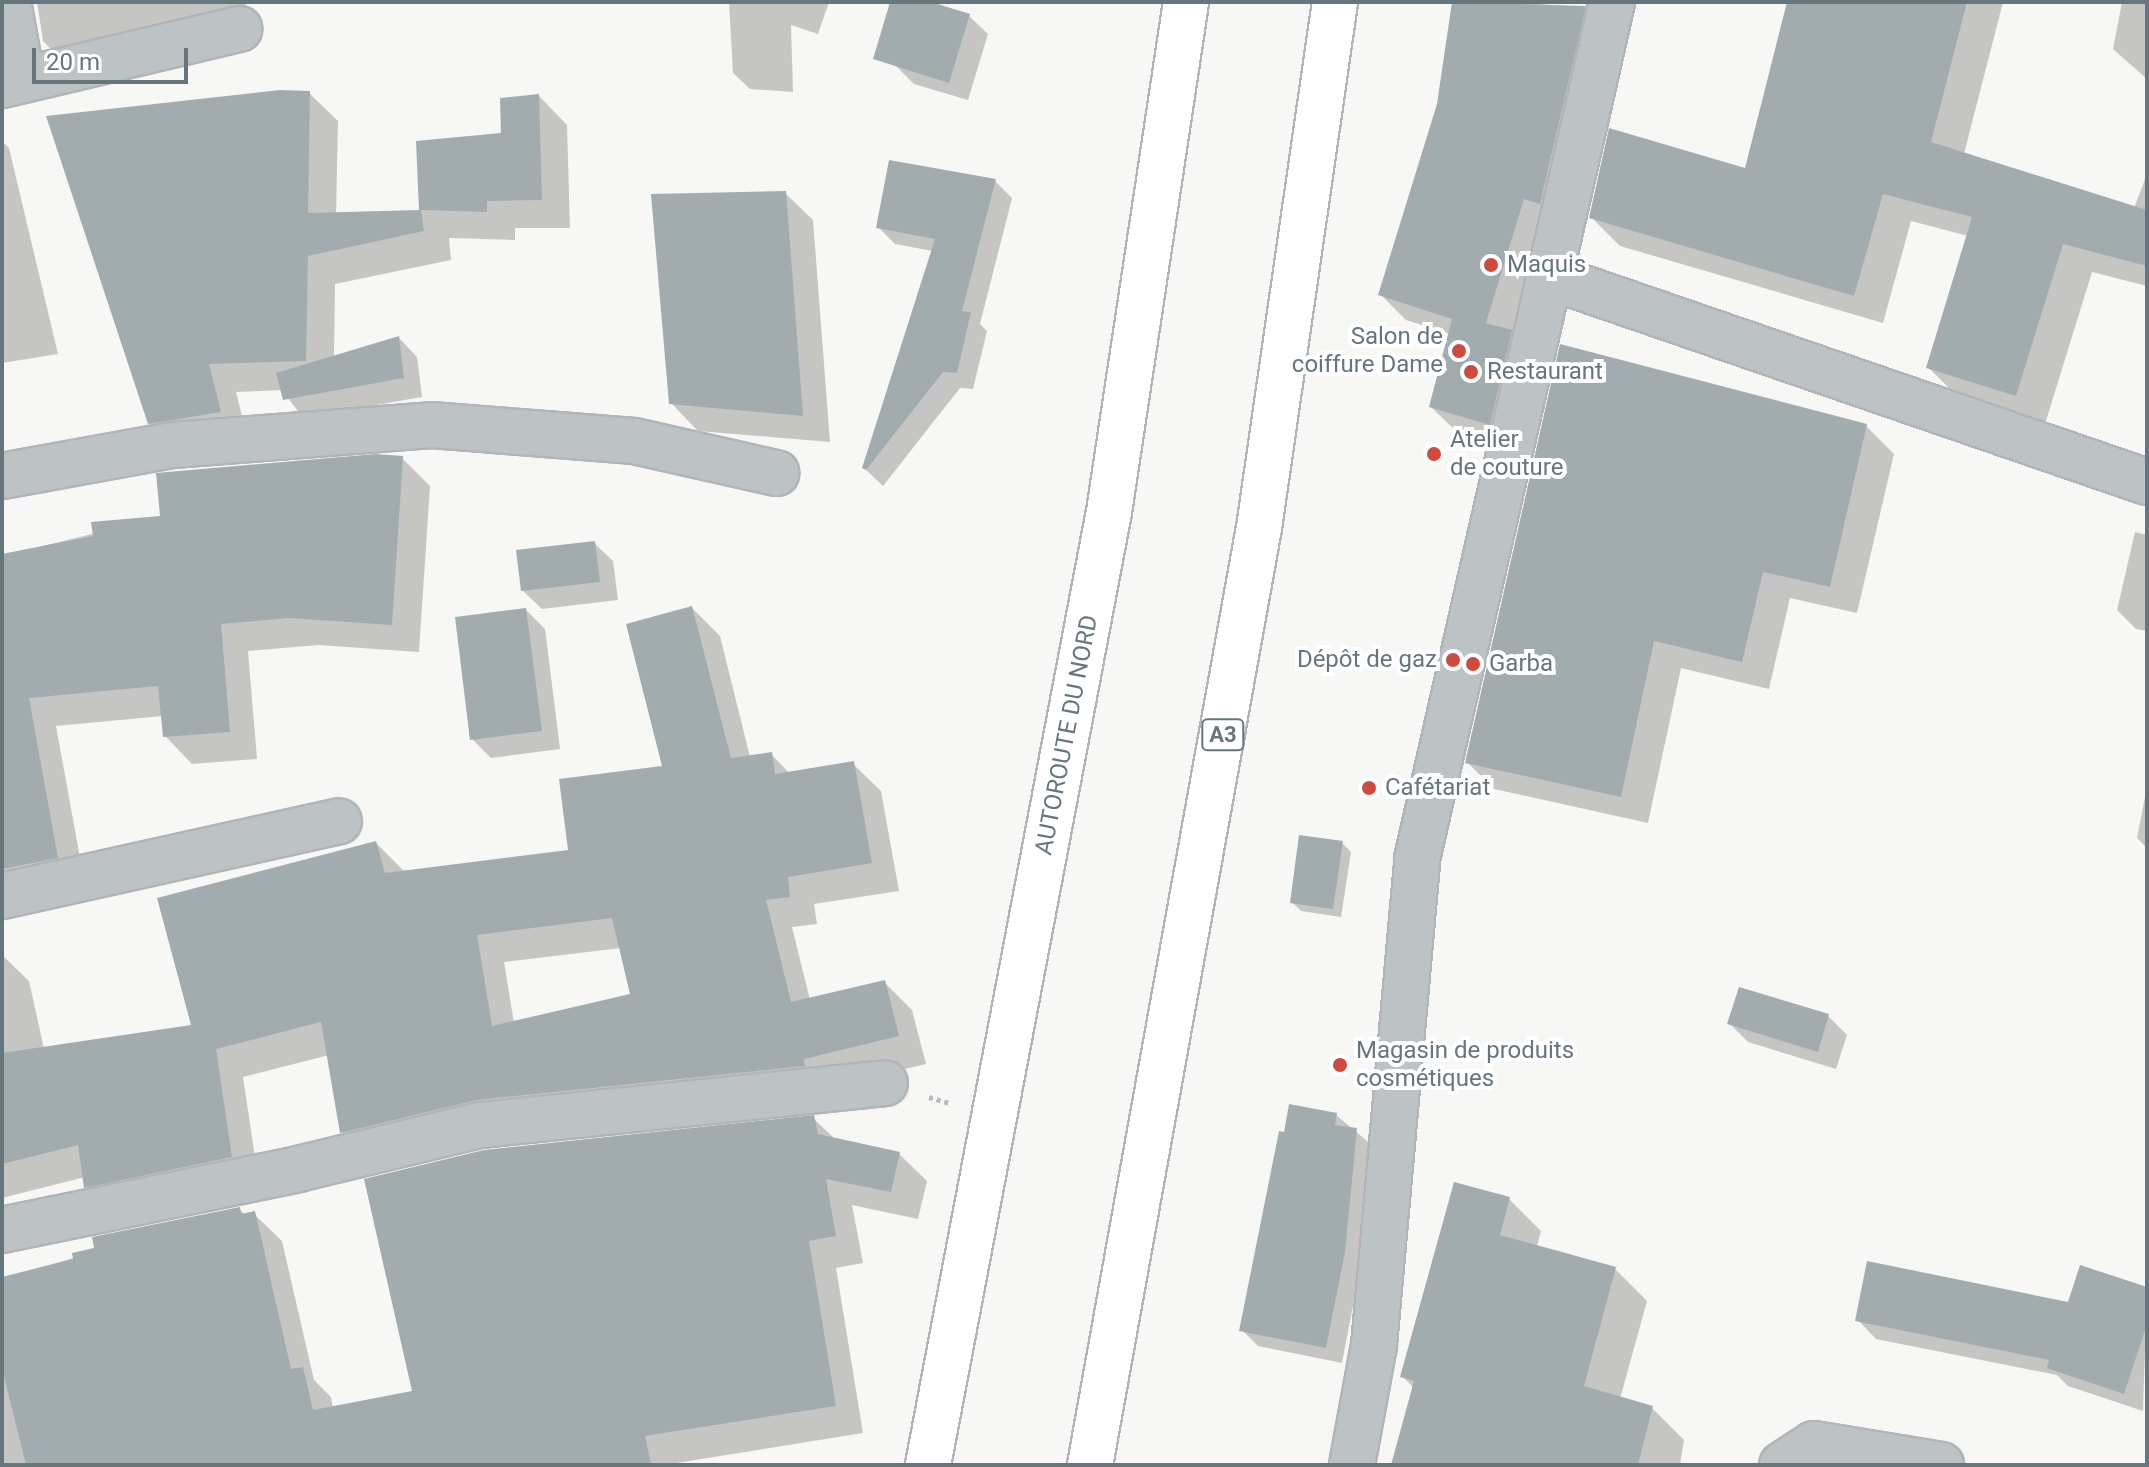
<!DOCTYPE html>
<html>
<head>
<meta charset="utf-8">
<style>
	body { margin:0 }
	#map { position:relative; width:2149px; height:1467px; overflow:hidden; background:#f7f7f5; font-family:Roboto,sans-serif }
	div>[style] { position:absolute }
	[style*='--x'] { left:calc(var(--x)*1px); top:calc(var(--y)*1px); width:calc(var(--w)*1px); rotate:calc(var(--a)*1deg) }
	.shadow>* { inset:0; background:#0003 }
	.building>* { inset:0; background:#a2acaf }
	.path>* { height:5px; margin-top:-2.5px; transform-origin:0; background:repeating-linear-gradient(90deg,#b7bbbc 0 4px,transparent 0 8px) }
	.roads { filter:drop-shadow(2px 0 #b1b5b7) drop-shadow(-2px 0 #b1b5b7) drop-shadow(0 2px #b1b5b7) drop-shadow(0 -2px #b1b5b7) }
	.minor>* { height:44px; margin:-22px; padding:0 22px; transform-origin:22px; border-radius:22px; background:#bdc2c4 }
	.motorway>* { height:44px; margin:-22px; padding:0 22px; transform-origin:22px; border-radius:22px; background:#fff }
	.dots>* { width:22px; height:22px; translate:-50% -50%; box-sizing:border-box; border:4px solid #fff; border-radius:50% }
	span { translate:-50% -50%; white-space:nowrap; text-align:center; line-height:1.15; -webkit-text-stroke:8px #fff; paint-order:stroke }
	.shield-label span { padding:2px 6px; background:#fff; border:2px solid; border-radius:6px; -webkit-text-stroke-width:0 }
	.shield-label { font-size:22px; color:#66767c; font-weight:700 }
	.poi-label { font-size:24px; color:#66767c }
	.left { translate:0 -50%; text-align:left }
	.right { translate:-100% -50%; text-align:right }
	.street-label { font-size:24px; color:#66767c }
	.frame { position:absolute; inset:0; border:4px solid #66767c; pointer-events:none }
	.scale { position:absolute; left:32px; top:48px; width:156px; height:36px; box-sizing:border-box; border:4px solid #66767c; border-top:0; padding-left:10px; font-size:24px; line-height:28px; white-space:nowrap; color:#66767c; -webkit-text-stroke:6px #fff; paint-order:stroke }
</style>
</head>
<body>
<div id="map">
	<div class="shadow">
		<i style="clip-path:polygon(37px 2px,245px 2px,247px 9px,195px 17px,60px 59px,43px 41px)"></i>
		<i style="clip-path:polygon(729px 2px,829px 2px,818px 34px,791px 25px,793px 92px,750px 89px,733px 73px)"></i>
		<i style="clip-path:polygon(898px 2px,924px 2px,969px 16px,988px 34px,968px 100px,914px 84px,895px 65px)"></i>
		<i style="clip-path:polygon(1454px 2px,1516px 10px,1518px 2px,1585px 8px,1610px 33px,1515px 449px,1457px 432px,1431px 407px,1450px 334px,1406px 320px,1380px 294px,1439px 104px)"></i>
		<i style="clip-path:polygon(1789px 2px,2003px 2px,1964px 154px,2134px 208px,2147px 174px,2147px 286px,2092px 272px,2045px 424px,1957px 396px,1928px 367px,1968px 236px,1911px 221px,1883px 323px,1620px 246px,1591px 217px,1747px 170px)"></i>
		<i style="clip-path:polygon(2122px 2px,2147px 2px,2147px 79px,2113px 49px)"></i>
		<i style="clip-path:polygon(309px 93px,338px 121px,336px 215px,421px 212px,418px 142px,503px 135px,539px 96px,567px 125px,570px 228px,515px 228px,515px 240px,449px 238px,451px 260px,335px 284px,334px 358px,399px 338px,417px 357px,422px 397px,303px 418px,282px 390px,236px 392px,248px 440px,179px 452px,150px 423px)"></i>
		<i style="clip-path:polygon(2px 141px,9px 148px,58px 354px,2px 363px)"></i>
		<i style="clip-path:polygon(891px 162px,995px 181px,1012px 198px,980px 324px,987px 331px,973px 389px,960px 388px,883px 486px,864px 468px,933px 251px,895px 244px,878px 227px)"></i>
		<i style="clip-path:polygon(785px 193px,813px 220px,830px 442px,698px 431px,671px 403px)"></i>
		<i style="clip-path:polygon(1866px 426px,1894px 454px,1857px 613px,1790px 598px,1769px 689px,1681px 668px,1648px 823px,1494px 789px,1467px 762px)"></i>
		<i style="clip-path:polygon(402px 458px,430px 486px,419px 652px,318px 645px,248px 651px,257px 759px,192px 764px,165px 736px,163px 716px,56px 726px,85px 885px,2px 901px,2px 556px)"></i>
		<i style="clip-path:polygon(2135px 532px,2147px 535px,2147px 631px,2136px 629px,2117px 610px)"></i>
		<i style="clip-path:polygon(594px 543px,613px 561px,618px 600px,542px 609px,523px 591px)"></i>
		<i style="clip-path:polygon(evenodd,692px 608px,720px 636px,750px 757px,771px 754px,790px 774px,853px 764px,881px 791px,899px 891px,814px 904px,817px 924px,792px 927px,810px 1000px,885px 983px,912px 1010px,926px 1064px,831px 1086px,370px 1160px,342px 1132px,329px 1055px,243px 1077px,259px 1184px,114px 1214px,86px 1187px,85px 1177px,2px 1198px,2px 955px,29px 981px,44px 1049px,193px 1026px,376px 843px,404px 871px,571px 852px,664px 768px,692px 608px,621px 948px,633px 995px,514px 1023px,504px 962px,621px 948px)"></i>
		<i style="clip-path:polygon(526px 610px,545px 629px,560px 749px,491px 758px,472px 739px)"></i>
		<i style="clip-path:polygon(2147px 787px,2147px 848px,2137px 838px)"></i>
		<i style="clip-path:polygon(1342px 843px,1351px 852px,1341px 917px,1301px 911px,1292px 902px)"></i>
		<i style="clip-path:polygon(1828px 1016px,1847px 1035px,1836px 1069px,1748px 1042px,1730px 1024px)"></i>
		<i style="clip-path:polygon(1336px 1115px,1373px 1146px,1360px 1269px,1342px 1363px,1258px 1346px,1242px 1330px)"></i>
		<i style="clip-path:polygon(813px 1118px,836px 1140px,899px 1154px,927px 1181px,918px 1219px,852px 1205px,863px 1263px,836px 1268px,863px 1433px,664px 1465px,2px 1465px,2px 1279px,239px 1209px,246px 1215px,254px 1214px,282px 1241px,314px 1380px,331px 1397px,333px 1408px,415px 1392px)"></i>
		<i style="clip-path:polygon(1509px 1199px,1541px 1231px,1537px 1247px,1615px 1269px,1647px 1301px,1620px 1399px,1652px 1408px,1684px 1440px,1680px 1465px,1393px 1465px,1414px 1388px,1402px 1376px)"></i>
		<i style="clip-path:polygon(2147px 1289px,2143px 1411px,2068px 1386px,2057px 1375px,1876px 1339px,1858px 1320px,2070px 1304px)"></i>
	</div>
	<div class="building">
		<i style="clip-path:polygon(890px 2px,931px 2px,970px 14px,949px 83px,873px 59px)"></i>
		<i style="clip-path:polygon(1452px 2px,1586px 6px,1540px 204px,1524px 199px,1486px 323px,1512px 330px,1490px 425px,1429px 407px,1452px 319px,1378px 295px,1437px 104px)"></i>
		<i style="clip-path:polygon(1787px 2px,1967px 2px,1931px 142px,2147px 210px,2147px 266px,2063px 244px,2016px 396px,1926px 368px,1972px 217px,1883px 194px,1854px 296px,1589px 218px,1609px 128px,1745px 168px)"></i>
		<i style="clip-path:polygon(280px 90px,310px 91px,308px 213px,419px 210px,416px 141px,501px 133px,500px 98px,539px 94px,542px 200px,487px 201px,487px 212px,421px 210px,424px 231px,308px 256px,306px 361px,209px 364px,221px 412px,148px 424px,46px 116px)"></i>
		<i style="clip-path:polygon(889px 160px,996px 179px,962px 311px,971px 312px,957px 373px,943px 372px,866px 470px,862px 468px,935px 239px,876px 228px)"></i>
		<i style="clip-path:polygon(786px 191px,803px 416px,669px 404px,651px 194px)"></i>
		<i style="clip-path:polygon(399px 336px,404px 378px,283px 400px,276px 373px)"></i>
		<i style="clip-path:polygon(1560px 344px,1867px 424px,1830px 587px,1763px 572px,1742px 662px,1654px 641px,1621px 797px,1465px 763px)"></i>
		<i style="clip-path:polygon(376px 454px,403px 456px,392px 625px,289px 618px,221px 624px,230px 732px,163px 737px,158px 686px,29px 698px,58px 858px,2px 869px,2px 554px,93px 536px,91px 522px,160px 516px,156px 473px)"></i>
		<i style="clip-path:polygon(595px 541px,600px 582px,521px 591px,516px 550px)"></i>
		<i style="clip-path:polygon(evenodd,692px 606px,731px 758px,772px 752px,775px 774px,854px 761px,872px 863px,788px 877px,790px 897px,766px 900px,791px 1002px,885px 980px,899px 1036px,804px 1059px,805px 1066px,477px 1100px,340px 1133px,321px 1022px,216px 1049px,232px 1157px,84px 1188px,78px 1145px,2px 1164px,2px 1053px,191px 1025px,157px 898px,376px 841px,385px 873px,568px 850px,559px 779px,662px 766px,626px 624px,692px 606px,612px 918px,630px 994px,492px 1026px,477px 935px,612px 918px)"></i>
		<i style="clip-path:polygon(526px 608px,542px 731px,470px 740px,455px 617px)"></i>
		<i style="clip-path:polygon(1299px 835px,1343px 841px,1333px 909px,1290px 903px)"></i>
		<i style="clip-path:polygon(1739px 987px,1829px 1014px,1818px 1052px,1727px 1024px)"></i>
		<i style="clip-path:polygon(1289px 1104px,1337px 1113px,1335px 1125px,1357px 1128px,1345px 1252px,1326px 1348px,1239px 1331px,1279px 1131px,1284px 1132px)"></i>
		<i style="clip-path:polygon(814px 1115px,818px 1134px,900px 1152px,891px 1192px,826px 1179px,836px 1236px,809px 1241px,836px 1406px,645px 1436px,651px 1465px,26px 1465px,2px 1368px,2px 1277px,73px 1259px,72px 1253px,94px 1248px,92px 1237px,240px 1207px,241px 1214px,255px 1211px,291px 1369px,303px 1367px,313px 1410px,412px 1391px,364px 1179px,484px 1150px)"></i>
		<i style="clip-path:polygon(1454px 1182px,1510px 1197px,1500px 1235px,1616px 1267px,1584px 1386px,1653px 1406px,1638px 1465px,1391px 1465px,1414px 1381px,1400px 1377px)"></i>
		<i style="clip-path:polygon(1867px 1261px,2068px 1302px,2080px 1265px,2147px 1287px,2147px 1324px,2124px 1394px,2047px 1368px,2049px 1360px,1855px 1321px)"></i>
	</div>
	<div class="path">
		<i style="--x:929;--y:1097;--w:22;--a:16"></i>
	</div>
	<div class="roads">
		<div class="minor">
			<i style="--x:8;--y:2;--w:78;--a:79.7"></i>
			<i style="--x:2;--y:85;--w:244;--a:-13.3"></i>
			<i style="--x:1548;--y:276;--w:633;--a:18.98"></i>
			<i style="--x:2;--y:476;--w:174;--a:-10.3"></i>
			<i style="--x:173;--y:445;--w:259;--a:-4.4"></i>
			<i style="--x:431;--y:425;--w:204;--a:4.5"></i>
			<i style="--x:634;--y:441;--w:146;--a:12.7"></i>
			<i style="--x:2;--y:896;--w:345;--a:-12.5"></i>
			<i style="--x:2;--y:1230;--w:302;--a:-11.6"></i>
			<i style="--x:298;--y:1169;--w:187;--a:-13.6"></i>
			<i style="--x:480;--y:1125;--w:407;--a:-5.9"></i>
			<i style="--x:1352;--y:1465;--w:122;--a:-79.6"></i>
			<i style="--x:1374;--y:1345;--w:488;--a:-84.9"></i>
			<i style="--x:1417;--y:859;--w:879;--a:-77.18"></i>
			<i style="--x:1782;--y:1465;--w:38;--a:-33"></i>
			<i style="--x:1814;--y:1444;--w:129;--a:9.4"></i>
		</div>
		<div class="motorway">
			<i style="--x:928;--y:1465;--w:970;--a:-79.25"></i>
			<i style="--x:1109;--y:512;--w:516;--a:-81.41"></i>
			<i style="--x:1090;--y:1465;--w:952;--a:-79.78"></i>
			<i style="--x:1259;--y:528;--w:531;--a:-81.78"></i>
		</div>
	</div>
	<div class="dots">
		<i style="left:1491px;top:265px;background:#cf4b3e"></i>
		<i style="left:1459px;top:351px;background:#cf4b3e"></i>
		<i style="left:1471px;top:372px;background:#cf4b3e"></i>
		<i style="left:1434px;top:454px;background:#cf4b3e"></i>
		<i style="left:1453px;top:660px;background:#cf4b3e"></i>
		<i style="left:1473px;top:664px;background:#cf4b3e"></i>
		<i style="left:1369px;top:788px;background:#cf4b3e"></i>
		<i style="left:1340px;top:1065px;background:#cf4b3e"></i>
	</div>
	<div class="shield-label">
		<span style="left:1223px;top:735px">A3</span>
	</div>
	<div class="poi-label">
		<span class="left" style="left:1507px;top:265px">Maquis</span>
		<span class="right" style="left:1443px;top:351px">Salon de<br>coiffure Dame</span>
		<span class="left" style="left:1487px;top:372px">Restaurant</span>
		<span class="left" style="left:1450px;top:454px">Atelier<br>de couture</span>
		<span class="right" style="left:1437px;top:660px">Dépôt de gaz</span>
		<span class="left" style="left:1489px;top:664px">Garba</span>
		<span class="left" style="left:1385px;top:788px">Cafétariat</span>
		<span class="left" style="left:1356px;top:1065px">Magasin de produits<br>cosmétiques</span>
	</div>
	<div class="street-label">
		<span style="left:1067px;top:735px;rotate:-79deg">AUTOROUTE DU NORD</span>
	</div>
	<div class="frame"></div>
	<div class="scale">20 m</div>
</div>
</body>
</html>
